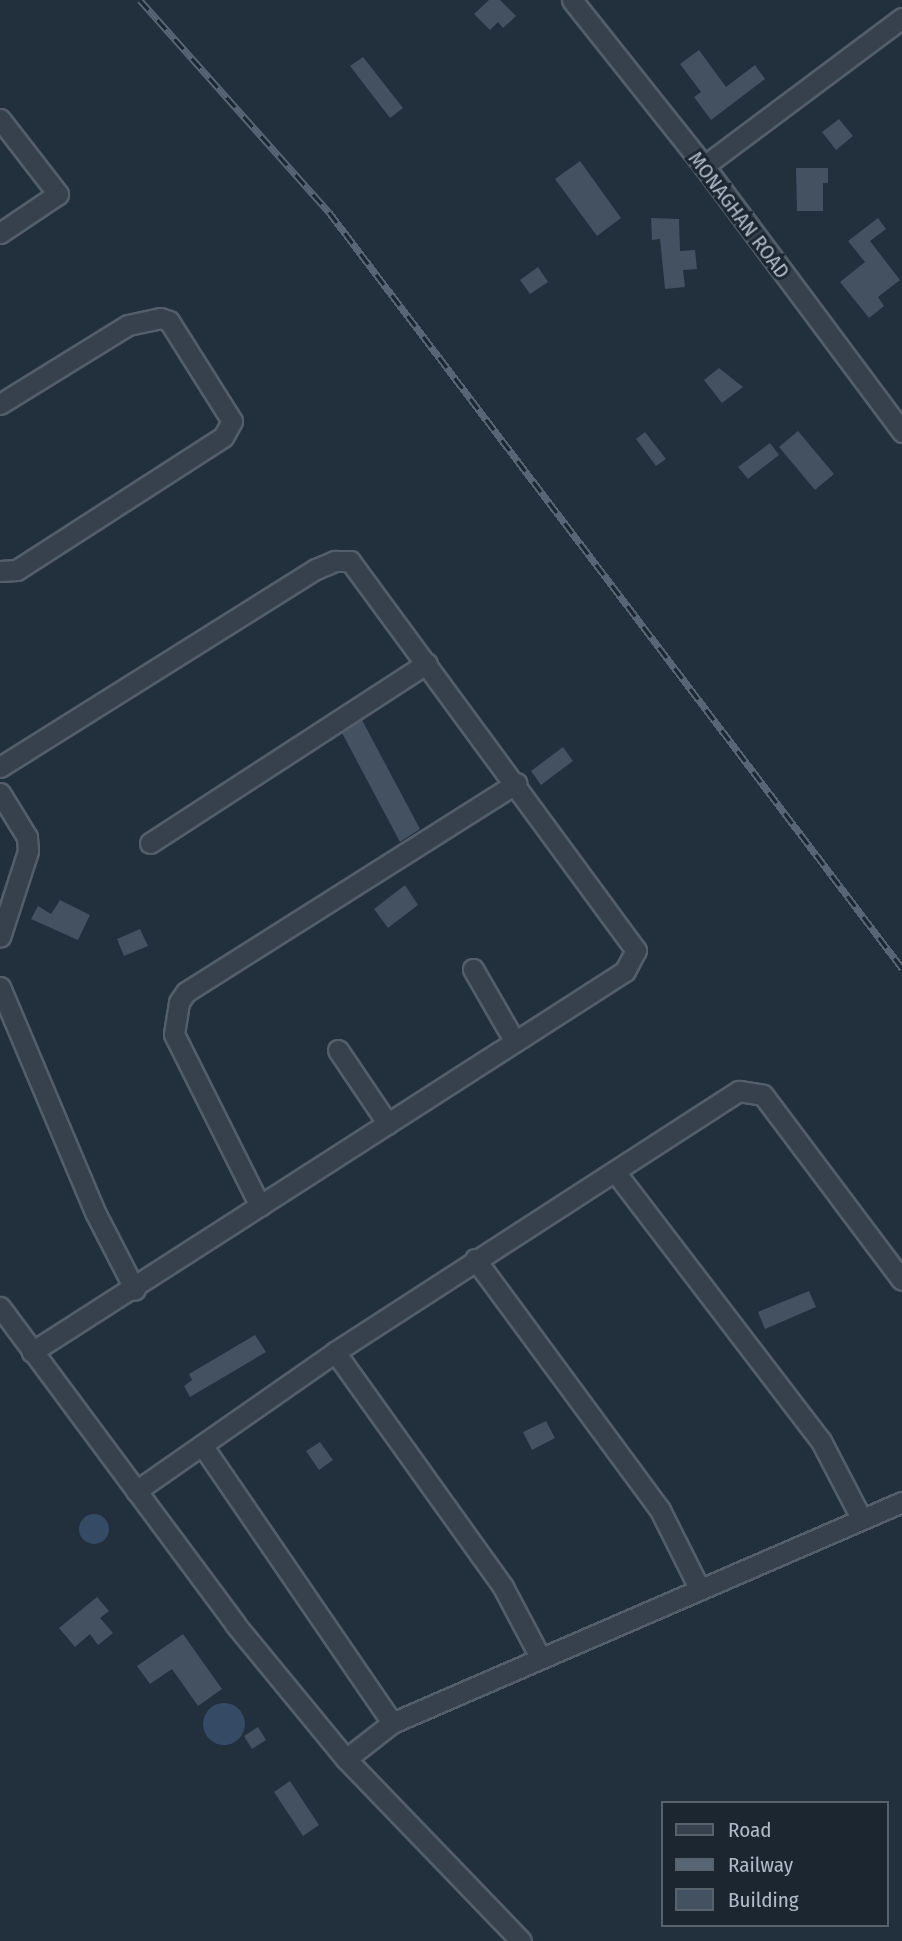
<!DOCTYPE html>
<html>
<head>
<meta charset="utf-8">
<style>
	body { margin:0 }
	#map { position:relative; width:902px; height:1941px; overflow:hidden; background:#222f3d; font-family:"Fira Sans Condensed",sans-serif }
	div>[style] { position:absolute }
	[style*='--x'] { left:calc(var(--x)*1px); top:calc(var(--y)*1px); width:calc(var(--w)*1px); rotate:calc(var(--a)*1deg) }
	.water>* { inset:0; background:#354b65 }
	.round { border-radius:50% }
	.building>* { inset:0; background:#435161 }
	.roads { filter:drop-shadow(2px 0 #545e6b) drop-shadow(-2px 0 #545e6b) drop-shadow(0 2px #545e6b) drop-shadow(0 -2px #545e6b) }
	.minor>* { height:19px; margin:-9.5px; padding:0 9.5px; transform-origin:9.5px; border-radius:9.5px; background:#36414d }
	.rail>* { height:7px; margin-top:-3.5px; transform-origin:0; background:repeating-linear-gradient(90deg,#1b2631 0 13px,#576574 0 26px); box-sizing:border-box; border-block:2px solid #576574 }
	span { translate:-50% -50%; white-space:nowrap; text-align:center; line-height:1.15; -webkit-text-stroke:6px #1b2631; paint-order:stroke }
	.street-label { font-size:21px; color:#b1bbc8 }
	.legend { position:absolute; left:661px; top:1801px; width:228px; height:126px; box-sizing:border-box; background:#1b2631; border:2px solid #57626d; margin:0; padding:9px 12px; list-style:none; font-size:21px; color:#b1bbc8 }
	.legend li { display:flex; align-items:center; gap:14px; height:35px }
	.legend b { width:35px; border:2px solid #57626d }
</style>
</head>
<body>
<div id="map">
	<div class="water">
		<i class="round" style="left:79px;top:1514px;width:30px;height:30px"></i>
		<i class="round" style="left:203px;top:1703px;width:42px;height:42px"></i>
	</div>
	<div class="building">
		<i style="clip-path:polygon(489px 0,500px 0,516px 16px,503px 28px,498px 22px,490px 30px,474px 14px)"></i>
		<i style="clip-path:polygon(699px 50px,726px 87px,755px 65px,765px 79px,711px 120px,694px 97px,701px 92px,680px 64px)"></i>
		<i style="clip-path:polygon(363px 57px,403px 108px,390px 118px,350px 66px)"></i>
		<i style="clip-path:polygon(839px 119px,853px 136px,836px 150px,822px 132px)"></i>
		<i style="clip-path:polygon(580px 161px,621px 218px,597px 236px,555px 179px)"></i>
		<i style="clip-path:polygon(796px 168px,828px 168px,828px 183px,823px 183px,823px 211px,797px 211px)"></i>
		<i style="clip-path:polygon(651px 218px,679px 219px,680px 251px,695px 250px,697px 269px,683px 270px,685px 287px,665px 289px,660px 239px,652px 240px)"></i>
		<i style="clip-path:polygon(878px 218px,886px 229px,870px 241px,900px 280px,878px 297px,884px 306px,869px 318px,840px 282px,865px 262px,848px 241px)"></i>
		<i style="clip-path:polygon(538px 267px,548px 282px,530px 294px,520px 280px)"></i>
		<i style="clip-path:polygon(719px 368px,743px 387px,722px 403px,704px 380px)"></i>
		<i style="clip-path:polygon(798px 431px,834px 474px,815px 490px,779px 447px)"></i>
		<i style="clip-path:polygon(645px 432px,666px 459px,656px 466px,636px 439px)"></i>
		<i style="clip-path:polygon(770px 443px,779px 455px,748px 479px,738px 467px)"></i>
		<i style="clip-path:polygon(362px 720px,420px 829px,400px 842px,342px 733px)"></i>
		<i style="clip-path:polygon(563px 747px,573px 761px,541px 785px,531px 771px)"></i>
		<i style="clip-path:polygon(405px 885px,418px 905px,388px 928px,374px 909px)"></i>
		<i style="clip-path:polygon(60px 900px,90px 915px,78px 940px,31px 919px,38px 906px,51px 914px)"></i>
		<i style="clip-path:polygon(140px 929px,148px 946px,124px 956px,117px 939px)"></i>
		<i style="clip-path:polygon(809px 1291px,816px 1307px,765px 1329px,758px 1312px)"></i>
		<i style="clip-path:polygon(255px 1335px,266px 1352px,190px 1397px,184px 1386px,192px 1380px,189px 1374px)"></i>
		<i style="clip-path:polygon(546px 1421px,555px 1438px,532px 1450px,523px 1432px)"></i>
		<i style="clip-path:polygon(320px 1442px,333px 1460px,319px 1470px,306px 1451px)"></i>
		<i style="clip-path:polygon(97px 1597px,109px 1611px,100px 1618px,113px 1633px,98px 1645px,90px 1634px,75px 1647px,59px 1628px)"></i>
		<i style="clip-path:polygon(183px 1634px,222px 1689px,198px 1706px,172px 1669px,150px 1684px,137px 1666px)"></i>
		<i style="clip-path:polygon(258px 1727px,266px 1740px,252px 1749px,244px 1736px)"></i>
		<i style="clip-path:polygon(290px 1781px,319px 1825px,303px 1836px,274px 1792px)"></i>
	</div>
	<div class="roads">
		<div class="minor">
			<i style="--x:572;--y:0;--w:212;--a:51.5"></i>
			<i style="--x:704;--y:166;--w:332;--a:53.3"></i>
			<i style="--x:0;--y:119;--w:95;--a:52.3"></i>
			<i style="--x:58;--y:194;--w:70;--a:146.1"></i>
			<i style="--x:704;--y:166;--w:247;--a:-36.8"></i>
			<i style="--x:0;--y:404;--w:150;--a:-31.7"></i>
			<i style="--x:128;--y:325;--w:33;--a:-12"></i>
			<i style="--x:160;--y:318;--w:9;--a:18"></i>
			<i style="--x:169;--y:321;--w:118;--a:57.8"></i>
			<i style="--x:232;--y:421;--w:18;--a:119"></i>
			<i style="--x:223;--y:437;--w:245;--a:147.2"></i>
			<i style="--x:17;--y:570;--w:17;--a:177"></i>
			<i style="--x:0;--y:767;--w:373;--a:-32.1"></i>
			<i style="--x:316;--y:569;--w:21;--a:-23"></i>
			<i style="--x:335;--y:561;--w:15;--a:0"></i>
			<i style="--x:350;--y:561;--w:483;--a:53.7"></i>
			<i style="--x:636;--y:950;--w:24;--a:118"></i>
			<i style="--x:625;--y:971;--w:705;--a:147.28"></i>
			<i style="--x:0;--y:793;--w:52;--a:58.5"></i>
			<i style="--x:27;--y:837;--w:14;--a:86"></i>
			<i style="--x:28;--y:851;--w:90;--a:108"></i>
			<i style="--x:150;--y:843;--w:330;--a:-33"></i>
			<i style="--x:473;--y:969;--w:84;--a:60.1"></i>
			<i style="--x:0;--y:987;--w:246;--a:67.1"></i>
			<i style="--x:96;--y:1214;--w:85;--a:62.8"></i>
			<i style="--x:338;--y:1050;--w:89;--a:56"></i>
			<i style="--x:616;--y:1173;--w:337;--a:52.6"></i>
			<i style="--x:821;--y:1441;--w:87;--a:62.5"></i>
			<i style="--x:260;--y:1206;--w:192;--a:-116.6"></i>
			<i style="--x:174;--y:1034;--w:32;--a:-81"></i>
			<i style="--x:179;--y:1002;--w:12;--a:-55"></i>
			<i style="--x:186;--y:992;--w:391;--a:-32.3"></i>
			<i style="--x:475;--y:1259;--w:312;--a:53.6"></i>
			<i style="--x:660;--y:1510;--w:89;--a:63.4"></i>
			<i style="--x:0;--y:1307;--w:395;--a:53.4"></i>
			<i style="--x:235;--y:1624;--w:175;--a:50.6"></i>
			<i style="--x:346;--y:1759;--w:252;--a:46.1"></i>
			<i style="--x:335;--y:1352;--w:289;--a:54.4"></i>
			<i style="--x:503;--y:1587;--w:79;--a:62.1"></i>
			<i style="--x:202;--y:1445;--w:337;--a:55.6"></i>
			<i style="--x:136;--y:1491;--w:243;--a:-34.9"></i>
			<i style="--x:335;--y:1352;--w:481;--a:-32.9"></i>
			<i style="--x:739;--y:1091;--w:24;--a:9"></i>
			<i style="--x:763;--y:1095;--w:231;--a:53.1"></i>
			<i style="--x:346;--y:1759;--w:58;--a:-38"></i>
			<i style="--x:392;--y:1723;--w:556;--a:-23.43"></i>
		</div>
	</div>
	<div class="rail">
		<i style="--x:140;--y:0;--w:284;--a:48.3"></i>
		<i style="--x:329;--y:212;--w:949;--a:52.84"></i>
	</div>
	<div class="street-label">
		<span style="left:739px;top:215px;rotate:53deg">MONAGHAN ROAD</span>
	</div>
	<ul class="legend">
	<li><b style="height:9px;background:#36414d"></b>Road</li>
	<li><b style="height:9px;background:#576574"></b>Railway</li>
	<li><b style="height:19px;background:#435161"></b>Building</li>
	</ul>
</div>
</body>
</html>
